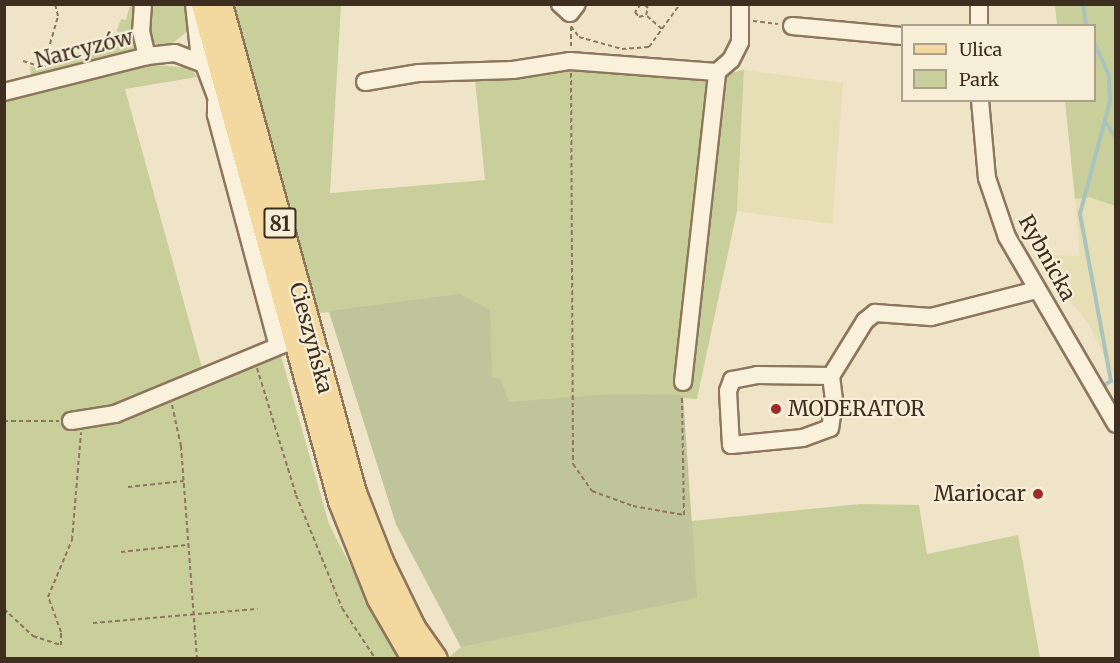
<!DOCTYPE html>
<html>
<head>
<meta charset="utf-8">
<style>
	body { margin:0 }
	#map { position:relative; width:1120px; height:663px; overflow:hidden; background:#f0e4c8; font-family:Merriweather,serif }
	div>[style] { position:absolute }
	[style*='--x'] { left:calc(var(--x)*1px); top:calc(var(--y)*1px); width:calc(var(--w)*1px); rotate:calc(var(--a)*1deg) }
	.farmland>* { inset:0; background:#e6deb5 }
	.green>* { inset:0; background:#c9cf9b }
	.cemetery>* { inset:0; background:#bfc49a }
	.stream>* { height:4px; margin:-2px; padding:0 2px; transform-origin:2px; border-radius:2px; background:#a9c4bc }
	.path>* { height:2px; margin-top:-1px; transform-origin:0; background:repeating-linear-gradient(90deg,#8d765c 0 4.5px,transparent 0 7.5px) }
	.roads { filter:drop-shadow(2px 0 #8d765c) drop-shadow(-2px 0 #8d765c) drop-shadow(0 2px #8d765c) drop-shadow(0 -2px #8d765c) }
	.minor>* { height:16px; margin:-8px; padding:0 8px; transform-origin:8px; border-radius:8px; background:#faf1dc }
	.major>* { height:21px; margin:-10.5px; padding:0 10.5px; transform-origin:10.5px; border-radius:10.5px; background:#f3d9a0 }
	.dots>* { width:16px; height:16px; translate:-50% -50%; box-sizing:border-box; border:3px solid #f7eed8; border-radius:50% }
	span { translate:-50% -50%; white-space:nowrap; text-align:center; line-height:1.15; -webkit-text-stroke:4.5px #f7eed8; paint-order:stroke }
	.shield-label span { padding:2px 4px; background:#f7eed8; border:2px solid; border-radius:4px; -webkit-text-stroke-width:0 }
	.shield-label { font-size:20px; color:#3d2e20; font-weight:700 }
	.street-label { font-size:21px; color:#3d2e20 }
	.poi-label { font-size:21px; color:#3d2e20 }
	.left { translate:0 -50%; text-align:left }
	.right { translate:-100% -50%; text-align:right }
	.frame { position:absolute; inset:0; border:6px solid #3d2e20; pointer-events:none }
	.legend { position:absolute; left:901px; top:24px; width:195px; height:78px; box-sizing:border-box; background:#f7eed8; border:2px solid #ada18e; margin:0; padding:8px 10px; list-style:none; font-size:18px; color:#3d2e20 }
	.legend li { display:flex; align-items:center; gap:12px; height:30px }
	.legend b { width:30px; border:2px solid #ada18e }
</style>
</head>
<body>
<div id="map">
	<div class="farmland">
		<i style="clip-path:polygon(744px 70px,843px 83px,832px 224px,737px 211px)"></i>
		<i style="clip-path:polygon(1089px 197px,1115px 206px,1115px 377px,1088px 323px,1032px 255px,1080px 256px,1075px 199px)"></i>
	</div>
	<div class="green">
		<i style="clip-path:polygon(130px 5px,136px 5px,132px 26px,139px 51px,35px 77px,31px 74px,30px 66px,43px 69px,75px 60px,74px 54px,120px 41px,117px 30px,121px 19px,126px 20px)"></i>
		<i style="clip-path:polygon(148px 5px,188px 5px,189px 30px,168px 47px,153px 43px,149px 39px)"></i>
		<i style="clip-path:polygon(230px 5px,341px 5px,330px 193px,485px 180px,475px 80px,487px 66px,705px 78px,744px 70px,737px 211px,697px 399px,611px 394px,671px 523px,860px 504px,919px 505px,927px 554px,1018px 535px,1040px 658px,448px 658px,461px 647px,396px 524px,329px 312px,313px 314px)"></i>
		<i style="clip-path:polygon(1055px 5px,1115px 5px,1115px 206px,1089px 197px,1075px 199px,1065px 101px,1094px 100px,1094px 26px,1057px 25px)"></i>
		<i style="clip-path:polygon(154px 65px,191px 68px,197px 77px,125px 89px,207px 386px,270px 357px,281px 356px,329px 524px,398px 658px,5px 658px,4px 101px)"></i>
	</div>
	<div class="cemetery">
		<i style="clip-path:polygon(459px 294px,490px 310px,492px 377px,500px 379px,509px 402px,611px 394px,683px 395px,697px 598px,461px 647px,396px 524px,329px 311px)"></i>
	</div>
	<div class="stream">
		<i style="--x:1083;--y:4;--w:22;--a:82"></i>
		<i style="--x:1094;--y:42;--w:37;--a:66"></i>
		<i style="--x:1109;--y:76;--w:25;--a:88"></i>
		<i style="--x:1110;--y:101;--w:117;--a:104.9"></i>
		<i style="--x:1080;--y:214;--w:170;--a:79.5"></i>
		<i style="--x:1111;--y:381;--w:8;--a:150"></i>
		<i style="--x:1106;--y:123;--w:18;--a:56"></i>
	</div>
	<div class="path">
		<i style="--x:641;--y:4;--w:10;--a:127"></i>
		<i style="--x:635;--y:12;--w:6;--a:51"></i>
		<i style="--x:639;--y:17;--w:7;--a:-16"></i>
		<i style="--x:646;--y:15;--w:7;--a:-74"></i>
		<i style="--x:648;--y:8;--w:6;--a:-135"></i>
		<i style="--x:647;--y:16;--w:21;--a:41"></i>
		<i style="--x:753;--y:21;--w:25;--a:7"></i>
		<i style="--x:571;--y:26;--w:14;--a:54"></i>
		<i style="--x:579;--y:37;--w:45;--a:15.6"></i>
		<i style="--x:622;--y:49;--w:27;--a:-4"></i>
		<i style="--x:649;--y:47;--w:53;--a:-54.2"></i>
		<i style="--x:571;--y:46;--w:21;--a:-90"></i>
		<i style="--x:23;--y:61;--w:19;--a:18"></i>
		<i style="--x:41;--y:67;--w:11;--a:-15"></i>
		<i style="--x:52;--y:64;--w:14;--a:-107"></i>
		<i style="--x:48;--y:51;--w:36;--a:-74"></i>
		<i style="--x:58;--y:16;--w:12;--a:-104"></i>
		<i style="--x:52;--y:64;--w:22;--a:-16"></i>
		<i style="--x:571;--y:73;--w:391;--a:89.7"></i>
		<i style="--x:573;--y:464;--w:33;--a:55"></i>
		<i style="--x:592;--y:491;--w:44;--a:20.1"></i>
		<i style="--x:633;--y:506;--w:52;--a:10"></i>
		<i style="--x:684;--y:515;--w:120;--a:-91"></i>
		<i style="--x:257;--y:368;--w:133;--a:72.9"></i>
		<i style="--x:296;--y:495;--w:122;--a:67.8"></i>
		<i style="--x:342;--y:608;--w:60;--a:56.6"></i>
		<i style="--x:172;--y:405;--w:42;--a:77.6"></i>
		<i style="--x:181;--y:446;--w:213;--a:85.7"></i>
		<i style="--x:4;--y:421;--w:55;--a:0"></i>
		<i style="--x:128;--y:487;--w:56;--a:-6.1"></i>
		<i style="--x:121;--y:552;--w:66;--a:-6.1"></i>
		<i style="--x:4;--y:609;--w:40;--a:43"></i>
		<i style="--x:33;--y:636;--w:29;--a:18"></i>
		<i style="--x:61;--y:645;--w:13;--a:-90"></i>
		<i style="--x:61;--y:632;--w:37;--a:-110"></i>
		<i style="--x:48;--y:597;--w:62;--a:-67.2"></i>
		<i style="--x:72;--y:540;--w:108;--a:-85.2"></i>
		<i style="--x:93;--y:623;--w:165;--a:-4.9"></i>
	</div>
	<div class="roads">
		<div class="minor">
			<i style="--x:143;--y:4;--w:27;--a:94"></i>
			<i style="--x:141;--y:31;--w:26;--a:77"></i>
			<i style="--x:194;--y:4;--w:47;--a:83.9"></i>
			<i style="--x:199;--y:51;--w:63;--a:69.6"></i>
			<i style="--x:560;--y:4;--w:13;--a:42"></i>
			<i style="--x:570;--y:13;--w:11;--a:-52"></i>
			<i style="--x:979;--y:4;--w:22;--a:90"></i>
			<i style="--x:792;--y:26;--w:110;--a:5.2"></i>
			<i style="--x:365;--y:82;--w:55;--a:-9.5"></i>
			<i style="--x:419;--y:73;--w:94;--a:-1.8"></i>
			<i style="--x:513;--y:70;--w:58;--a:-9"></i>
			<i style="--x:570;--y:61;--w:147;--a:4.3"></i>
			<i style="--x:4;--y:92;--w:147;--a:-14.1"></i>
			<i style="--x:147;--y:56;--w:28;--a:-6"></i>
			<i style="--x:175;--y:53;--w:31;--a:21"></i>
			<i style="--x:980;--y:100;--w:78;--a:84.9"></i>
			<i style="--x:987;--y:178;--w:62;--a:71.3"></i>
			<i style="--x:1007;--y:237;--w:216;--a:59.8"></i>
			<i style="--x:216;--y:103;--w:12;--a:90"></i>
			<i style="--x:216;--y:115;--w:239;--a:75"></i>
			<i style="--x:831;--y:376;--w:25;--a:83"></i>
			<i style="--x:834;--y:401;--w:27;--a:98"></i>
			<i style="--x:830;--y:428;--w:29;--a:160"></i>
			<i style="--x:803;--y:438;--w:72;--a:174.4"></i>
			<i style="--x:731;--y:445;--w:54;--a:-93.2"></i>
			<i style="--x:728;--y:391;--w:12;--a:-70"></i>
			<i style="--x:732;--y:380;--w:25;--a:-11"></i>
			<i style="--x:757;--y:375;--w:74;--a:0.8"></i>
			<i style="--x:831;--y:376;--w:65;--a:-58.3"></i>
			<i style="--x:865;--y:321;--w:13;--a:-39"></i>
			<i style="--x:875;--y:313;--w:56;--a:4.1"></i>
			<i style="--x:931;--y:317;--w:109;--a:-14.3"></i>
			<i style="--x:683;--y:382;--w:312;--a:-83.7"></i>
			<i style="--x:717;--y:72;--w:18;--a:-41"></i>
			<i style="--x:731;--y:60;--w:20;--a:-63"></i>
			<i style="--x:740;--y:42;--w:38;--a:-90"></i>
			<i style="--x:71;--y:421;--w:45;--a:-9"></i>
			<i style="--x:115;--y:414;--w:185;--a:-22.5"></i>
		</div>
		<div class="major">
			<i style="--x:202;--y:4;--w:516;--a:74.59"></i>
			<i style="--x:339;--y:501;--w:105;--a:68.3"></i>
			<i style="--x:378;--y:599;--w:68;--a:60"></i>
			<i style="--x:221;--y:4;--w:506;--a:74.65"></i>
			<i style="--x:355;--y:492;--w:74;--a:68.6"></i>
			<i style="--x:382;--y:561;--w:73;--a:64.1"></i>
			<i style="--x:414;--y:627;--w:38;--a:55"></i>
		</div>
	</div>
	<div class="dots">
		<i style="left:776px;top:409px;background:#9e2a2b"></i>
		<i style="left:1038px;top:494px;background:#9e2a2b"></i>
	</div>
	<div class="shield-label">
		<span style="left:280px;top:223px">81</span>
	</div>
	<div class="street-label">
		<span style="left:84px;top:49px;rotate:-14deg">Narcyzów</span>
		<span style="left:1047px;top:258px;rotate:61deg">Rybnicka</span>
		<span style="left:311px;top:338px;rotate:75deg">Cieszyńska</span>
	</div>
	<div class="poi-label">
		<span class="left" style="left:788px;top:409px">MODERATOR</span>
		<span class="right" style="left:1026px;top:494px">Mariocar</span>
	</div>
	<div class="frame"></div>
	<ul class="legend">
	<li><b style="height:8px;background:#f3d9a0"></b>Ulica</li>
	<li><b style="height:16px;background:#c9cf9b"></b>Park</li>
	</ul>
</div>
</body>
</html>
